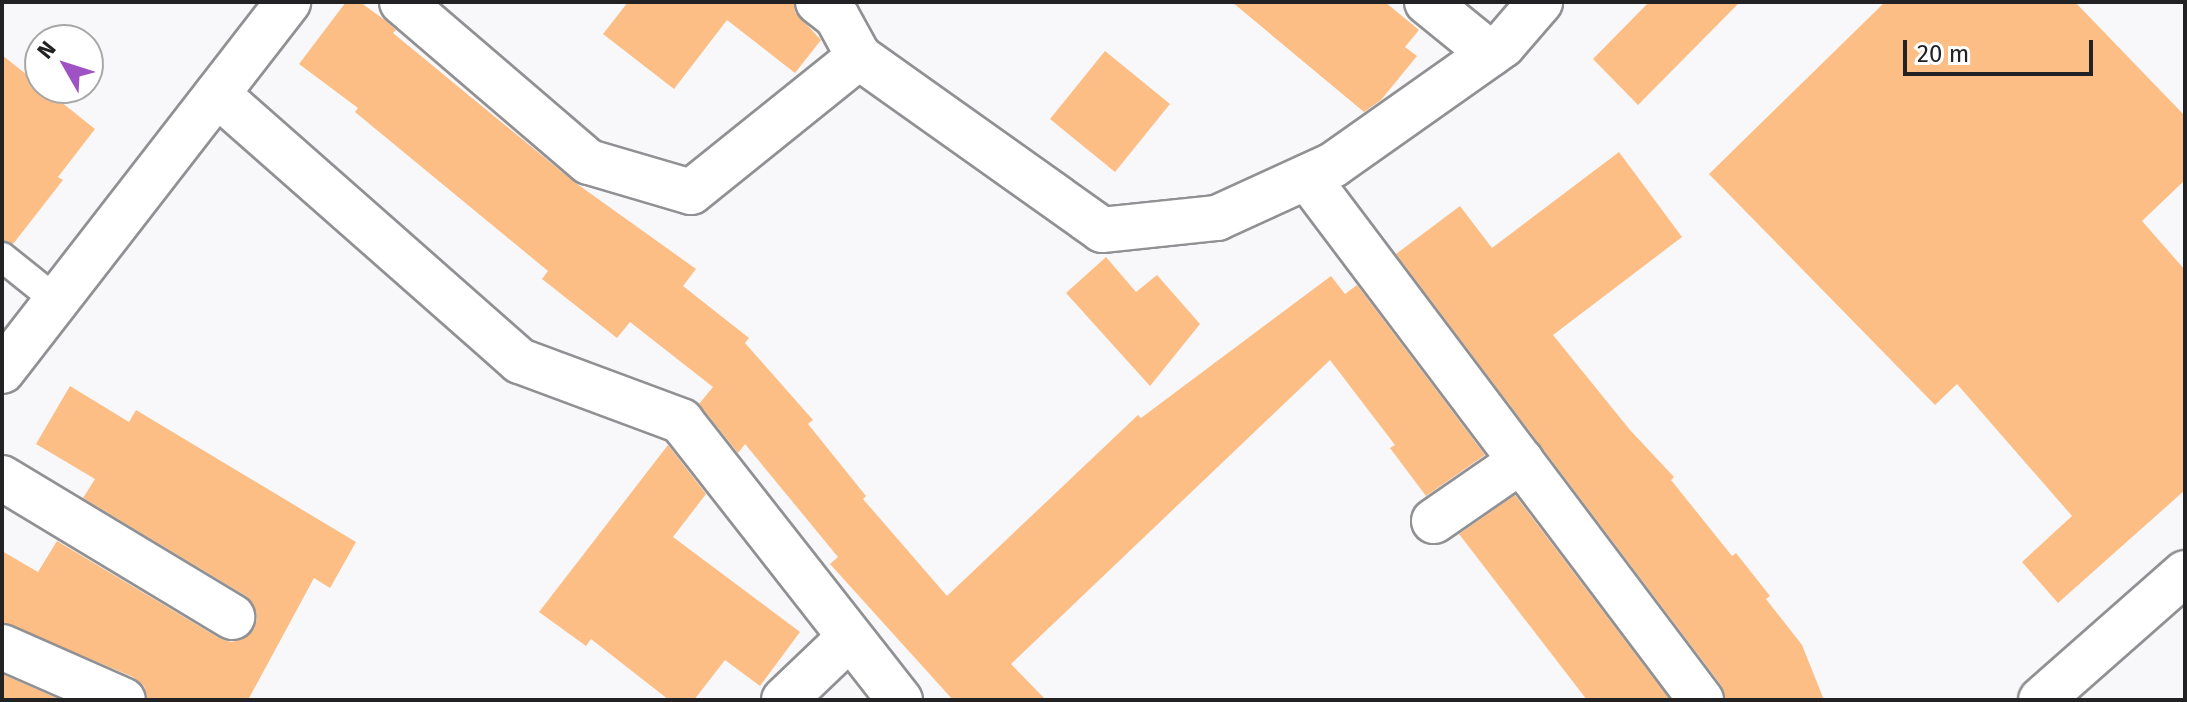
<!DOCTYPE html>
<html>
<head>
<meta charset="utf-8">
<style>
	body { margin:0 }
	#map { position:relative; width:2187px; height:702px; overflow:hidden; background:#f8f8fb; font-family:"Fira Sans",sans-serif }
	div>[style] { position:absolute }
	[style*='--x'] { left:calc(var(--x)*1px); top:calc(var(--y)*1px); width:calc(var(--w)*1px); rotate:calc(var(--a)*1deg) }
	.building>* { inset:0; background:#fcbe84 }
	.roads { filter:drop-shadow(2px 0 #919194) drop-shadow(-2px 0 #919194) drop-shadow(0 2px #919194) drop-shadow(0 -2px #919194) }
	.lane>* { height:28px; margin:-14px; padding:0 14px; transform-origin:14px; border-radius:14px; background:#fff }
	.street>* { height:44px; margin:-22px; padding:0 22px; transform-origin:22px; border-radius:22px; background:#fff }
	span { translate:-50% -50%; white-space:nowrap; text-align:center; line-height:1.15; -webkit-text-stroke:7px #fff; paint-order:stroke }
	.frame { position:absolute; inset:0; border:4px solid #222224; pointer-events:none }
	.north { position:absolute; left:24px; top:24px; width:80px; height:80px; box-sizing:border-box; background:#fff; border:2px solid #a7a7a7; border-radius:50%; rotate:309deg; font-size:22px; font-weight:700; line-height:32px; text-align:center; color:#222224 }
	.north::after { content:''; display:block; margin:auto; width:28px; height:36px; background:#9f52c4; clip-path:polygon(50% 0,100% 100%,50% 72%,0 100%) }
	.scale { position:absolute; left:1903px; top:40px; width:190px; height:36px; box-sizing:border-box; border:4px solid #222224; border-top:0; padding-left:10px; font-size:24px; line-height:28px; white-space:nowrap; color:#222224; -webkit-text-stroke:6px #fff; paint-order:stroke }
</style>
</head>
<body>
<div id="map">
	<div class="building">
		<i style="clip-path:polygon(346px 2px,360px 2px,386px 21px,396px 30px,393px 33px,573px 181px,696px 269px,683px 286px,749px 338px,745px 343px,813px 420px,808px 424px,866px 496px,863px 499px,947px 596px,1138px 415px,1141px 418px,1331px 276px,1345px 294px,1357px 285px,1485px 455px,1426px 496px,1390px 448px,1395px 445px,1330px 360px,1011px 664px,1046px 700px,953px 700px,830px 564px,838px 557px,745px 444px,738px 453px,699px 404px,713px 387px,630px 322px,617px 338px,542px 279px,548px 271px,355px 112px,358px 108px,299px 64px)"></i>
		<i style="clip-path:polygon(628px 2px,794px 2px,795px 12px,821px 40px,795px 73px,727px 20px,674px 89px,603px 34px)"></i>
		<i style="clip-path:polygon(1232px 2px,1385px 2px,1419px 30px,1405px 47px,1417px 56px,1381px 100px,1364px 112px)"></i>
		<i style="clip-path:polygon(1649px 2px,1740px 2px,1638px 105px,1593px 59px)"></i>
		<i style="clip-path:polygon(1885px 2px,2075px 2px,2185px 116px,2185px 180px,2142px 221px,2185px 270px,2185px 490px,2058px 603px,2022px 562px,2072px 516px,1957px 384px,1935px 405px,1709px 174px)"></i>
		<i style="clip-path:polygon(1105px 51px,1170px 104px,1115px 172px,1050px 119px)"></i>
		<i style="clip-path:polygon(2px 55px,95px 129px,58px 177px,63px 180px,13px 244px,2px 240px)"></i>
		<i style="clip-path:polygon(1619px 152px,1682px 237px,1553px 335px,1630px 430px,1674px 477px,1671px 480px,1732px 556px,1736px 553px,1770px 596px,1766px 599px,1802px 645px,1824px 700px,1725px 700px,1721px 685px,1396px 254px,1460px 206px,1492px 248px)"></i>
		<i style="clip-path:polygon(1106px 257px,1136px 292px,1157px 275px,1200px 324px,1150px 386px,1066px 293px)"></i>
		<i style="clip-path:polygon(70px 386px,129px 422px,136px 410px,356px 542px,330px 588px,314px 578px,248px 700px,148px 700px,144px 686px,133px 677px,2px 622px,2px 551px,38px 572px,57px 541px,219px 638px,231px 642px,243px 639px,254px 629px,257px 618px,254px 606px,246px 596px,83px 498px,95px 479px,36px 444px)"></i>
		<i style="clip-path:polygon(668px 445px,706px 494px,673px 537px,800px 632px,760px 686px,725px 660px,694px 700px,669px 700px,591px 639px,586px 646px,539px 612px)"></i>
		<i style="clip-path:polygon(1515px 495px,1670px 700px,1587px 700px,1459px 534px)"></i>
		<i style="clip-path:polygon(2px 674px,61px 700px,2px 700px)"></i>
	</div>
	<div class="roads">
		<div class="lane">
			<i style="--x:2;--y:257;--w:70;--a:38.7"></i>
		</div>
		<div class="street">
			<i style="--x:402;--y:2;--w:246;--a:40.6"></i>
			<i style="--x:589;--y:162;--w:106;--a:16.4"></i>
			<i style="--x:691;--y:192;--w:216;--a:-38.8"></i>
			<i style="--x:859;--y:57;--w:298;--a:35.4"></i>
			<i style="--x:1102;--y:230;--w:116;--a:-6"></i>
			<i style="--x:1217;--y:218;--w:128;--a:-24.6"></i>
			<i style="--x:1333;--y:165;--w:208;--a:-35.2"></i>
			<i style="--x:1503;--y:45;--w:57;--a:-49.3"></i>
			<i style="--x:818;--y:2;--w:24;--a:38"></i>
			<i style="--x:837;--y:17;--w:46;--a:61.2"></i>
			<i style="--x:1427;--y:2;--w:82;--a:39.1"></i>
			<i style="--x:217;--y:94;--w:404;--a:41.4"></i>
			<i style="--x:520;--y:361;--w:172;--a:20.4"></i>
			<i style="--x:681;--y:421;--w:355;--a:51.9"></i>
			<i style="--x:1307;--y:177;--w:655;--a:53.01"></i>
			<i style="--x:2;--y:371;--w:467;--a:-52.2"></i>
			<i style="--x:2;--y:478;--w:269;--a:31.1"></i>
			<i style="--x:1434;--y:521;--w:106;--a:-34.6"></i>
			<i style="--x:2;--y:647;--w:132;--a:23.7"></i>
			<i style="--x:784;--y:700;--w:91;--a:-43.7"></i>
			<i style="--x:2041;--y:700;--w:192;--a:-41.4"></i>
		</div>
	</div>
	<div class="frame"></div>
	<div class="north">N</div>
	<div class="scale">20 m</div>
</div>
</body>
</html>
